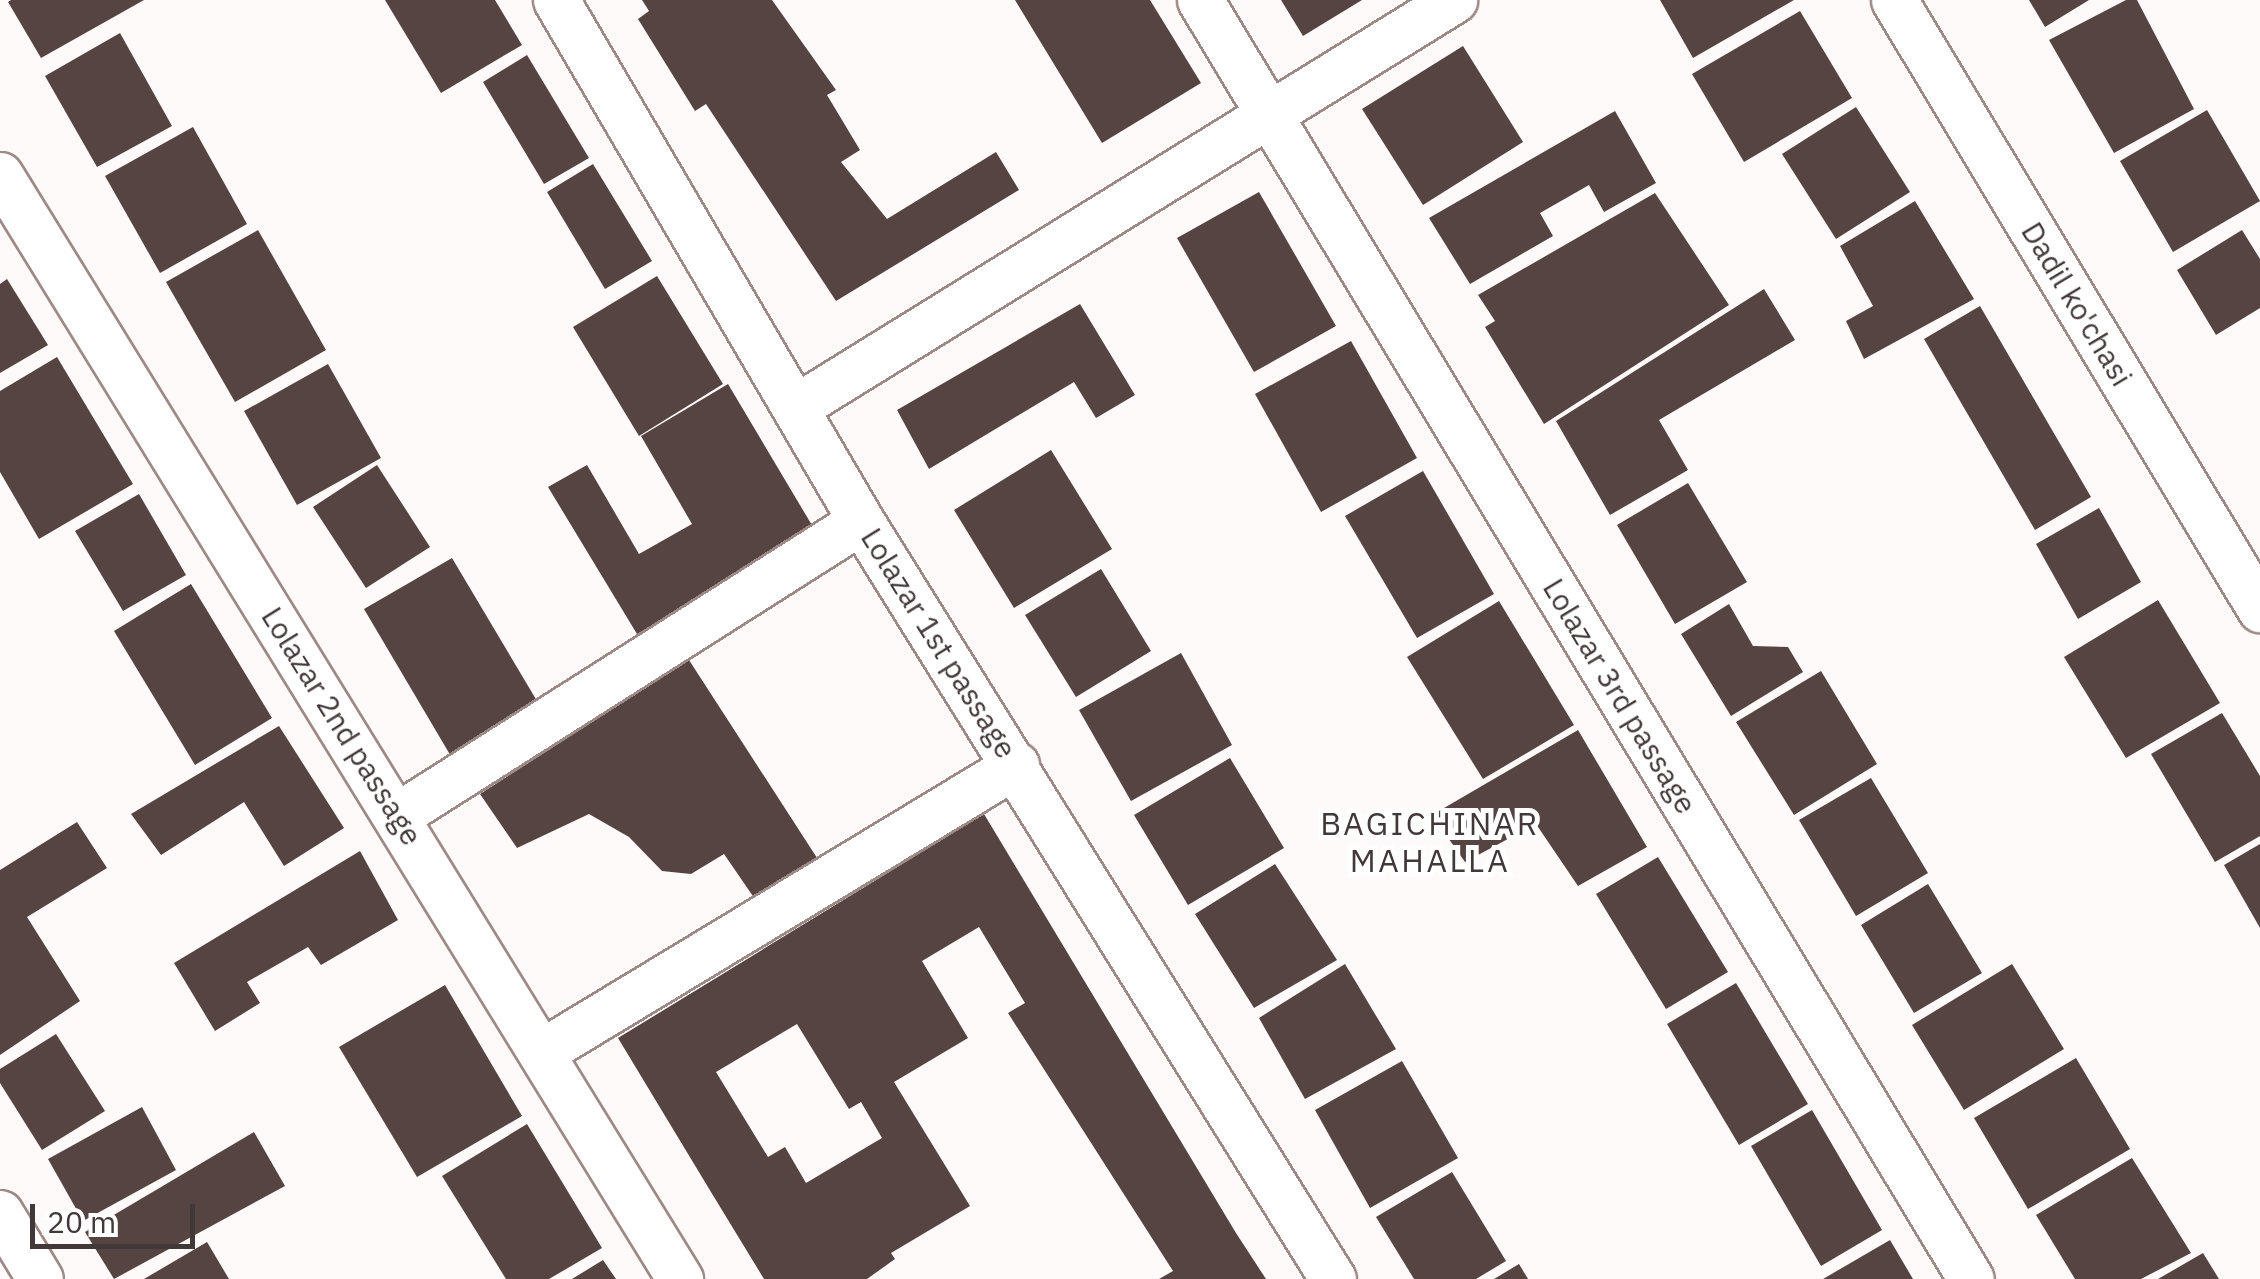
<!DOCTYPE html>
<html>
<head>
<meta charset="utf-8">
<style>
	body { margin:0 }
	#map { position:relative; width:2260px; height:1279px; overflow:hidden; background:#fefaf9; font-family:"IBM Plex Sans",sans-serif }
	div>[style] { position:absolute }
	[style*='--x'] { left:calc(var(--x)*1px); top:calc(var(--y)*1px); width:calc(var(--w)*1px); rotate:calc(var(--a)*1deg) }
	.building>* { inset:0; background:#554441 }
	.roads { filter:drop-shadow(2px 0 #9d8a86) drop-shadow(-2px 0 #9d8a86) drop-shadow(0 2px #9d8a86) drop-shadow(0 -2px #9d8a86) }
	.street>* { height:45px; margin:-22.5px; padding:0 22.5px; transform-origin:22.5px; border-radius:22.5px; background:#fff }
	span { translate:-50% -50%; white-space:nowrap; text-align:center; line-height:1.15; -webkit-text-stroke:10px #fff; paint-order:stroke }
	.street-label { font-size:30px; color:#413937 }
	.neighbourhood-label { font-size:32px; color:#413937; letter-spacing:2.5px }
	.scale { position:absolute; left:30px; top:1204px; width:165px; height:45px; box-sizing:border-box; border:5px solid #413937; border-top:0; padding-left:12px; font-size:30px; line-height:35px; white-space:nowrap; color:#413937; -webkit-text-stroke:8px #fff; paint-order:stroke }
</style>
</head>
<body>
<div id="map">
	<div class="building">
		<i style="clip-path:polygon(144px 0,41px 58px,8px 2px,11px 0)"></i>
		<i style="clip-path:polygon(385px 0,495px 0,522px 45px,441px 93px)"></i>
		<i style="clip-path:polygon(642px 0,772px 0,836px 90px,827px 95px,860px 150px,841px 162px,887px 219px,996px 152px,1019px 190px,836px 301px,706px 104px,695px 111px,638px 19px,649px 11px)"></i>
		<i style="clip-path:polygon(1015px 0,1150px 0,1201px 83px,1102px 143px)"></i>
		<i style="clip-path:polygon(1281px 0,1362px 0,1303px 36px)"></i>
		<i style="clip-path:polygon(1660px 0,1794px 0,1693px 58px)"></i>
		<i style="clip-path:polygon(2029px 0,2089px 0,2045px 27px)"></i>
		<i style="clip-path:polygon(2126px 0,2137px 0,2194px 109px,2114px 153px,2049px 40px)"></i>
		<i style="clip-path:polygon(1800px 11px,1852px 98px,1744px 162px,1692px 74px)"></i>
		<i style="clip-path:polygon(120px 33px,172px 126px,97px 167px,45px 76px)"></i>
		<i style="clip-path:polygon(1463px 46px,1523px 142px,1423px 205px,1362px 109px)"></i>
		<i style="clip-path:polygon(527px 55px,589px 158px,544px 184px,483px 82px)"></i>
		<i style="clip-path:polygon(1856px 107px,1910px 192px,1836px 239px,1782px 154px)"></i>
		<i style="clip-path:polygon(2207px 110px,2260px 201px,2173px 252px,2120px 161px)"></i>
		<i style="clip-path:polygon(1615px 111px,1656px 183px,1604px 212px,1589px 185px,1540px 213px,1553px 236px,1470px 284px,1429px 218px)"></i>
		<i style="clip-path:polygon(193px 127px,247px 224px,160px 273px,105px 176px)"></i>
		<i style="clip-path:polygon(593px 164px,652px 261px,605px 289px,547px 192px)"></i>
		<i style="clip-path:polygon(1259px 192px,1336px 326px,1254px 372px,1177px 238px)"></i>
		<i style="clip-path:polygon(1655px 193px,1729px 305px,1544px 424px,1485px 327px,1495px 321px,1478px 295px)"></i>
		<i style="clip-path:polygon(1915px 201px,1974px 299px,1864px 359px,1846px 321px,1873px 306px,1840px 246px)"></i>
		<i style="clip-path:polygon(258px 230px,326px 350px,235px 402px,166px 282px)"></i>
		<i style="clip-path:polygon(2242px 230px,2260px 259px,2260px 308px,2216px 335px,2177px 270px)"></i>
		<i style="clip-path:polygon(657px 276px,723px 384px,639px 436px,573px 327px)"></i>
		<i style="clip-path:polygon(7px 279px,48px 345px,0 373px,0 284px)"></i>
		<i style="clip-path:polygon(1764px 289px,1795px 340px,1659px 420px,1688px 470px,1610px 515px,1556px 421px)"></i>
		<i style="clip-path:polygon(1080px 304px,1135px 395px,1096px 418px,1074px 382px,929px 469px,897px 410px)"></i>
		<i style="clip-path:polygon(1980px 306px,2091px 497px,2035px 530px,1924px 339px)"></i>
		<i style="clip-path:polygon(1351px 341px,1417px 458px,1321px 512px,1255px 394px)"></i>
		<i style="clip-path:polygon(57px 357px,133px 484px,39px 539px,0 472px,0 391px)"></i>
		<i style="clip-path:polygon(328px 364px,381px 458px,297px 505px,244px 411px)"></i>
		<i style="clip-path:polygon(728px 384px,816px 532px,637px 634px,548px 487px,587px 465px,639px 554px,692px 524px,641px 436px)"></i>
		<i style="clip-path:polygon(1051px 450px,1112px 549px,1014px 608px,954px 510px)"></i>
		<i style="clip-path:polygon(377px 465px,430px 547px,366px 588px,313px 507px)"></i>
		<i style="clip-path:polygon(1423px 471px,1494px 594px,1417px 638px,1345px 516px)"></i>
		<i style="clip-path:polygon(1688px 483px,1747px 582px,1675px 624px,1617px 525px)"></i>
		<i style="clip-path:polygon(139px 494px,186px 575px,123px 611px,75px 531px)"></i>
		<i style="clip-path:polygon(2099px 508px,2141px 582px,2078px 619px,2036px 544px)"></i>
		<i style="clip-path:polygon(452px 558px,540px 706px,452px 758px,364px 609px)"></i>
		<i style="clip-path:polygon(1101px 569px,1151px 651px,1076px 697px,1025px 615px)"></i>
		<i style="clip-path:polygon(191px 584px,272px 718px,195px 765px,114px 631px)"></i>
		<i style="clip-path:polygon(2158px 600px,2220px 703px,2126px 758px,2064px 657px)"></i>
		<i style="clip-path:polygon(1499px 601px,1574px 725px,1483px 779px,1407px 657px)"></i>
		<i style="clip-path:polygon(1729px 604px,1753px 646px,1788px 647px,1803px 672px,1731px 716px,1681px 634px)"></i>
		<i style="clip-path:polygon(1181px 653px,1232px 745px,1131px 801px,1079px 710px)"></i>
		<i style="clip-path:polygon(689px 660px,819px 861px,759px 905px,724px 854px,691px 874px,662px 871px,629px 837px,589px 814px,517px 848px,480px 794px)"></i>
		<i style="clip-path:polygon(1821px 671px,1877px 764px,1794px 815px,1736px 722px)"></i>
		<i style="clip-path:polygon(2222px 713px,2260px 776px,2260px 836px,2215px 862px,2151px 754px)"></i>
		<i style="clip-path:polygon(279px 726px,344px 828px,284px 866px,244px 802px,161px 855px,131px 814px)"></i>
		<i style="clip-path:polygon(1578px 730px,1647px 847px,1578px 886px,1536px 824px,1465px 862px,1432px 815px)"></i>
		<i style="clip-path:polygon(1230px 758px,1284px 848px,1188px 905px,1134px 815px)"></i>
		<i style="clip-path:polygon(1871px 778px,1928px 873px,1856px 916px,1799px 820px)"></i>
		<i style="clip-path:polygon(evenodd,984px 814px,1236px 1233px,1266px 1279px,1159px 1279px,1173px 1271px,1008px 1013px,1025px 1003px,979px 927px,922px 961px,968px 1038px,894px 1082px,970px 1206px,891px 1253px,895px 1259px,867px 1279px,764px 1279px,711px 1192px,618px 1038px,984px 814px,797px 1024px,849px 1109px,861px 1102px,882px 1138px,806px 1183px,785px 1147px,768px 1157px,716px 1072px,797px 1024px)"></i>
		<i style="clip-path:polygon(77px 822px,107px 868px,27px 917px,80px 1001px,0 1055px,0 870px)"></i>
		<i style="clip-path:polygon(2260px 844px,2260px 928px,2224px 865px)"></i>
		<i style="clip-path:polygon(360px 851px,398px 920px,321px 965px,308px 947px,247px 982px,260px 1003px,215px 1031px,174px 963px)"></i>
		<i style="clip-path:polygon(1658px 857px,1728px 972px,1666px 1009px,1596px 894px)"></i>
		<i style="clip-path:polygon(1275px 864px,1337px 960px,1254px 1008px,1195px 914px)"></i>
		<i style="clip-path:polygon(1928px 884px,1982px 973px,1914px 1013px,1861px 925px)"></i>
		<i style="clip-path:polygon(1345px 964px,1396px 1049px,1305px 1099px,1259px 1018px)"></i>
		<i style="clip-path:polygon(2012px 964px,2064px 1049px,1964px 1110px,1912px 1025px)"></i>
		<i style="clip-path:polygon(1736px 983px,1808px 1104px,1739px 1145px,1667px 1024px)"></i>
		<i style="clip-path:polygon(445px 985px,522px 1116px,417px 1177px,339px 1047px)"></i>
		<i style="clip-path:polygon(56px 1034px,105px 1111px,42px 1150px,0 1083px,0 1069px)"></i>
		<i style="clip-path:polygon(2076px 1058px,2130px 1149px,2028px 1209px,1974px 1118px)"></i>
		<i style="clip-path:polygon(1402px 1061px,1458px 1158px,1370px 1208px,1315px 1110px)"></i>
		<i style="clip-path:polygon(142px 1107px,176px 1170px,83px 1221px,48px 1159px)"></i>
		<i style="clip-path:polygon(1812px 1110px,1882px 1230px,1821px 1266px,1751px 1146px)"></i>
		<i style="clip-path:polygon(527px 1124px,602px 1248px,549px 1279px,506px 1279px,442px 1176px)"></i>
		<i style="clip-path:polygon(254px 1132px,285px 1186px,114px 1279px,85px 1232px)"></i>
		<i style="clip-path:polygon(2132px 1158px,2191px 1253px,2141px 1279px,2075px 1279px,2036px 1215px)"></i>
		<i style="clip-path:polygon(1452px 1172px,1506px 1261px,1476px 1279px,1414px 1279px,1376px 1217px)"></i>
		<i style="clip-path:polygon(1890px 1240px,1913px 1279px,1823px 1279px)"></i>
		<i style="clip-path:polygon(207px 1242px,229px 1279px,144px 1279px)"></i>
		<i style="clip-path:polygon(2203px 1253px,2219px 1279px,2158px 1279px)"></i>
		<i style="clip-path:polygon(603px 1260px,616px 1279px,572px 1279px)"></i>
		<i style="clip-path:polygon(1519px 1264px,1528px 1279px,1494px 1279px)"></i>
	</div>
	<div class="roads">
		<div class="street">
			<i style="--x:556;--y:0;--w:604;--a:59.65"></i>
			<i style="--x:861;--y:521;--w:893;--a:58.09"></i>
			<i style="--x:1200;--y:0;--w:1493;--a:58.92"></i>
			<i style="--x:1894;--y:0;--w:711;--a:58.99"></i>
			<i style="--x:0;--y:175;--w:1297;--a:58.37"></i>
			<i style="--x:796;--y:407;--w:774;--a:-31.74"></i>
			<i style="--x:398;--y:815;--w:548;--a:-32.42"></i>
			<i style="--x:543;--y:1051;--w:553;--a:-31.16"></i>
			<i style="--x:0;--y:1213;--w:77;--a:58.8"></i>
		</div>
	</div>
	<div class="street-label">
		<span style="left:2077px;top:304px;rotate:59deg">Dadil ko'chasi</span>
		<span style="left:939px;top:643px;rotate:58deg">Lolazar 1st passage</span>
		<span style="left:1620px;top:696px;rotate:59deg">Lolazar 3rd passage</span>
		<span style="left:342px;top:726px;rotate:58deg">Lolazar 2nd passage</span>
	</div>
	<div class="neighbourhood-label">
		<span style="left:1430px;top:842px">BAGICHINAR<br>MAHALLA</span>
	</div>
	<div class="scale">20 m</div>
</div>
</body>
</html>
